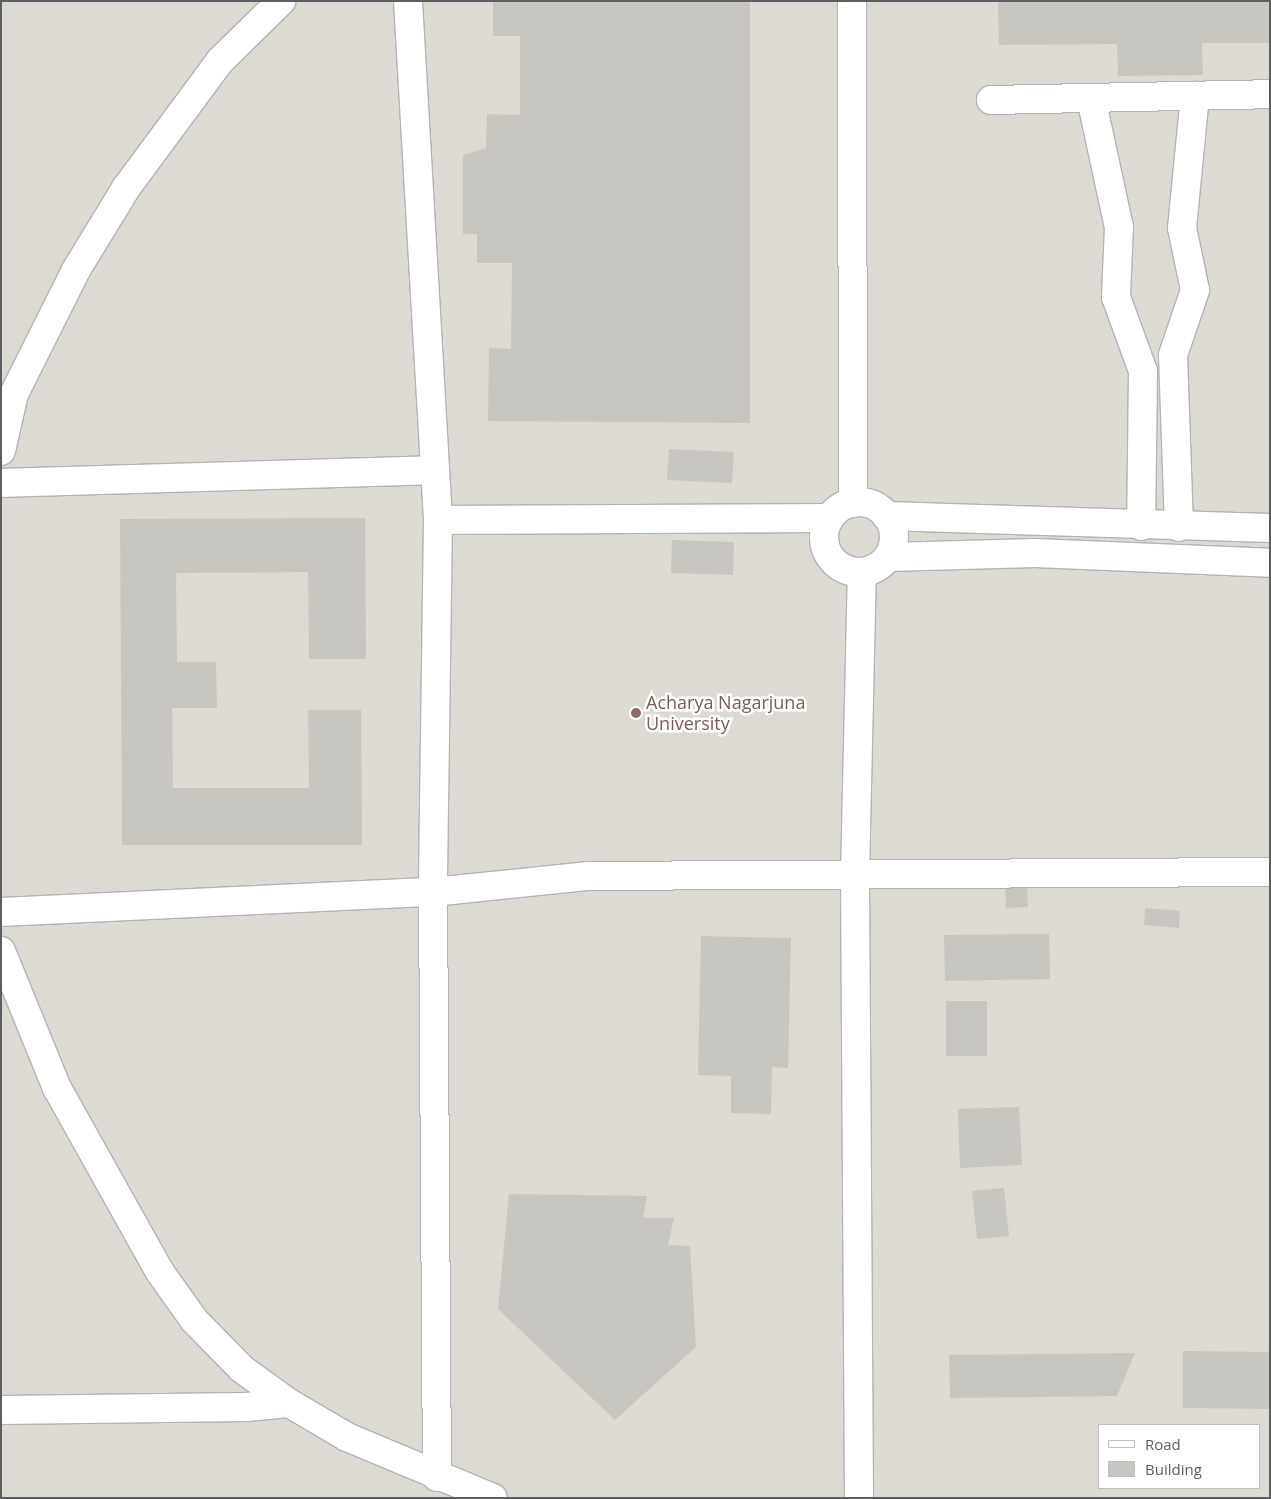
<!DOCTYPE html>
<html>
<head>
<meta charset="utf-8">
<style>
	body { margin:0 }
	#map { position:relative; width:1271px; height:1499px; overflow:hidden; background:#ecebe4; font-family:"Open Sans",sans-serif }
	div>[style] { position:absolute }
	[style*='--x'] { left:calc(var(--x)*1px); top:calc(var(--y)*1px); width:calc(var(--w)*1px); rotate:calc(var(--a)*1deg) }
	.education>* { inset:0; background:#dcdad2 }
	.building>* { inset:0; background:#c8c6c0 }
	.roads { filter:drop-shadow(1px 0 #b1b3b7) drop-shadow(-1px 0 #b1b3b7) drop-shadow(0 1px #b1b3b7) drop-shadow(0 -1px #b1b3b7) }
	.minor>* { height:28px; margin:-14px; padding:0 14px; transform-origin:14px; border-radius:14px; background:#fff }
	.minor>.ring { margin:-14px; padding:0; box-sizing:content-box; background:none; border:28px solid #fff; border-radius:50% }
	.dots>* { width:14px; height:14px; translate:-50% -50%; box-sizing:border-box; border:2px solid #fff; border-radius:50% }
	span { translate:-50% -50%; white-space:nowrap; text-align:center; line-height:1.15; -webkit-text-stroke:5px #fff; paint-order:stroke }
	.education-label { font-size:18px; color:#785e54 }
	.left { translate:0 -50%; text-align:left }
	.frame { position:absolute; inset:0; border:2px solid #5c5e62; pointer-events:none }
	.legend { position:absolute; left:1098px; top:1424px; width:162px; height:65px; box-sizing:border-box; background:#fff; border:1px solid #bebfc0; margin:0; padding:6px 9px; list-style:none; font-size:15px; color:#5c5e62 }
	.legend li { display:flex; align-items:center; gap:10px; height:25px }
	.legend b { width:25px; border:1px solid #bebfc0 }
</style>
</head>
<body>
<div id="map">
	<div class="education">
		<i style="clip-path:polygon(evenodd,1px 1px,1270px 1px,1270px 1498px,1px 1498px,1px 1px,1100px 1425px,1260px 1425px,1260px 1488px,1100px 1488px,1100px 1425px)"></i>
	</div>
	<div class="building">
		<i style="clip-path:polygon(493px 1px,750px 1px,750px 423px,488px 421px,489px 348px,511px 349px,512px 263px,477px 263px,477px 234px,463px 234px,463px 155px,486px 148px,487px 114px,520px 115px,520px 36px,493px 36px)"></i>
		<i style="clip-path:polygon(998px 1px,1270px 1px,1270px 43px,1202px 43px,1203px 75px,1118px 76px,1117px 44px,999px 45px)"></i>
		<i style="clip-path:polygon(669px 449px,734px 452px,732px 483px,667px 480px)"></i>
		<i style="clip-path:polygon(365px 518px,366px 659px,309px 659px,308px 572px,176px 573px,177px 662px,216px 662px,217px 708px,172px 708px,173px 788px,309px 788px,308px 710px,361px 710px,362px 845px,122px 845px,120px 519px)"></i>
		<i style="clip-path:polygon(672px 540px,734px 542px,733px 575px,671px 573px)"></i>
		<i style="clip-path:polygon(1005px 882px,1027px 882px,1028px 907px,1006px 908px)"></i>
		<i style="clip-path:polygon(1145px 908px,1180px 911px,1179px 928px,1144px 925px)"></i>
		<i style="clip-path:polygon(1049px 934px,1050px 979px,945px 981px,944px 935px)"></i>
		<i style="clip-path:polygon(701px 936px,791px 938px,788px 1068px,772px 1067px,771px 1114px,731px 1113px,731px 1076px,698px 1075px)"></i>
		<i style="clip-path:polygon(946px 1001px,987px 1001px,987px 1056px,946px 1056px)"></i>
		<i style="clip-path:polygon(1019px 1107px,1022px 1165px,960px 1168px,958px 1109px)"></i>
		<i style="clip-path:polygon(1004px 1188px,1009px 1236px,977px 1239px,972px 1191px)"></i>
		<i style="clip-path:polygon(509px 1194px,647px 1196px,643px 1218px,674px 1218px,668px 1245px,690px 1246px,696px 1347px,615px 1420px,498px 1309px)"></i>
		<i style="clip-path:polygon(1183px 1351px,1270px 1352px,1270px 1409px,1183px 1408px)"></i>
		<i style="clip-path:polygon(1135px 1353px,1117px 1396px,950px 1398px,949px 1355px)"></i>
	</div>
	<div class="roads">
		<div class="minor">
			<i style="--x:408;--y:1;--w:520;--a:86.69"></i>
			<i style="--x:438;--y:520;--w:372;--a:90.8"></i>
			<i style="--x:433;--y:892;--w:585;--a:89.61"></i>
			<i style="--x:852;--y:1;--w:502;--a:89.89"></i>
			<i style="--x:1091;--y:98;--w:132;--a:77.8"></i>
			<i style="--x:1119;--y:227;--w:70;--a:92.5"></i>
			<i style="--x:1116;--y:297;--w:79;--a:70"></i>
			<i style="--x:1143;--y:371;--w:155;--a:90.7"></i>
			<i style="--x:991;--y:100;--w:279;--a:-1.2"></i>
			<i style="--x:1;--y:451;--w:58;--a:-77.2"></i>
			<i style="--x:14;--y:394;--w:139;--a:-63.4"></i>
			<i style="--x:76;--y:270;--w:96;--a:-58.6"></i>
			<i style="--x:126;--y:188;--w:158;--a:-53.5"></i>
			<i style="--x:220;--y:61;--w:86;--a:-44.5"></i>
			<i style="--x:1;--y:483;--w:433;--a:-1.7"></i>
			<i class="ring" style="left:824px;top:502px;width:42px;height:42px"></i>
			<i style="--x:886;--y:516;--w:384;--a:1.8"></i>
			<i style="--x:438;--y:520;--w:392;--a:-0.3"></i>
			<i style="--x:1179;--y:527;--w:172;--a:-92"></i>
			<i style="--x:1173;--y:355;--w:69;--a:-71.3"></i>
			<i style="--x:1195;--y:290;--w:63;--a:-101.8"></i>
			<i style="--x:1182;--y:228;--w:133;--a:-84.4"></i>
			<i style="--x:888;--y:557;--w:147;--a:-1.6"></i>
			<i style="--x:1035;--y:553;--w:235;--a:2.4"></i>
			<i style="--x:1;--y:912;--w:432;--a:-2.7"></i>
			<i style="--x:433;--y:892;--w:157;--a:-5.9"></i>
			<i style="--x:589;--y:876;--w:681;--a:-0.34"></i>
			<i style="--x:1;--y:951;--w:148;--a:67.8"></i>
			<i style="--x:57;--y:1088;--w:211;--a:60.8"></i>
			<i style="--x:160;--y:1272;--w:59;--a:54.7"></i>
			<i style="--x:194;--y:1320;--w:69;--a:45.6"></i>
			<i style="--x:242;--y:1369;--w:58;--a:35.9"></i>
			<i style="--x:289;--y:1403;--w:67;--a:30.4"></i>
			<i style="--x:347;--y:1437;--w:158;--a:22.7"></i>
			<i style="--x:1;--y:1410;--w:245;--a:-0.7"></i>
			<i style="--x:246;--y:1407;--w:43;--a:-5.3"></i>
			<i style="--x:859;--y:1498;--w:623;--a:-90.37"></i>
			<i style="--x:855;--y:875;--w:303;--a:-88.7"></i>
		</div>
	</div>
	<div class="dots">
		<i style="left:636px;top:713px;background:#8d6e63"></i>
	</div>
	<div class="education-label">
		<span class="left" style="left:646px;top:713px">Acharya Nagarjuna<br>University</span>
	</div>
	<div class="frame"></div>
	<ul class="legend">
	<li><b style="height:6px;background:#fff"></b>Road</li>
	<li><b style="height:14px;background:#c8c6c0"></b>Building</li>
	</ul>
</div>
</body>
</html>
